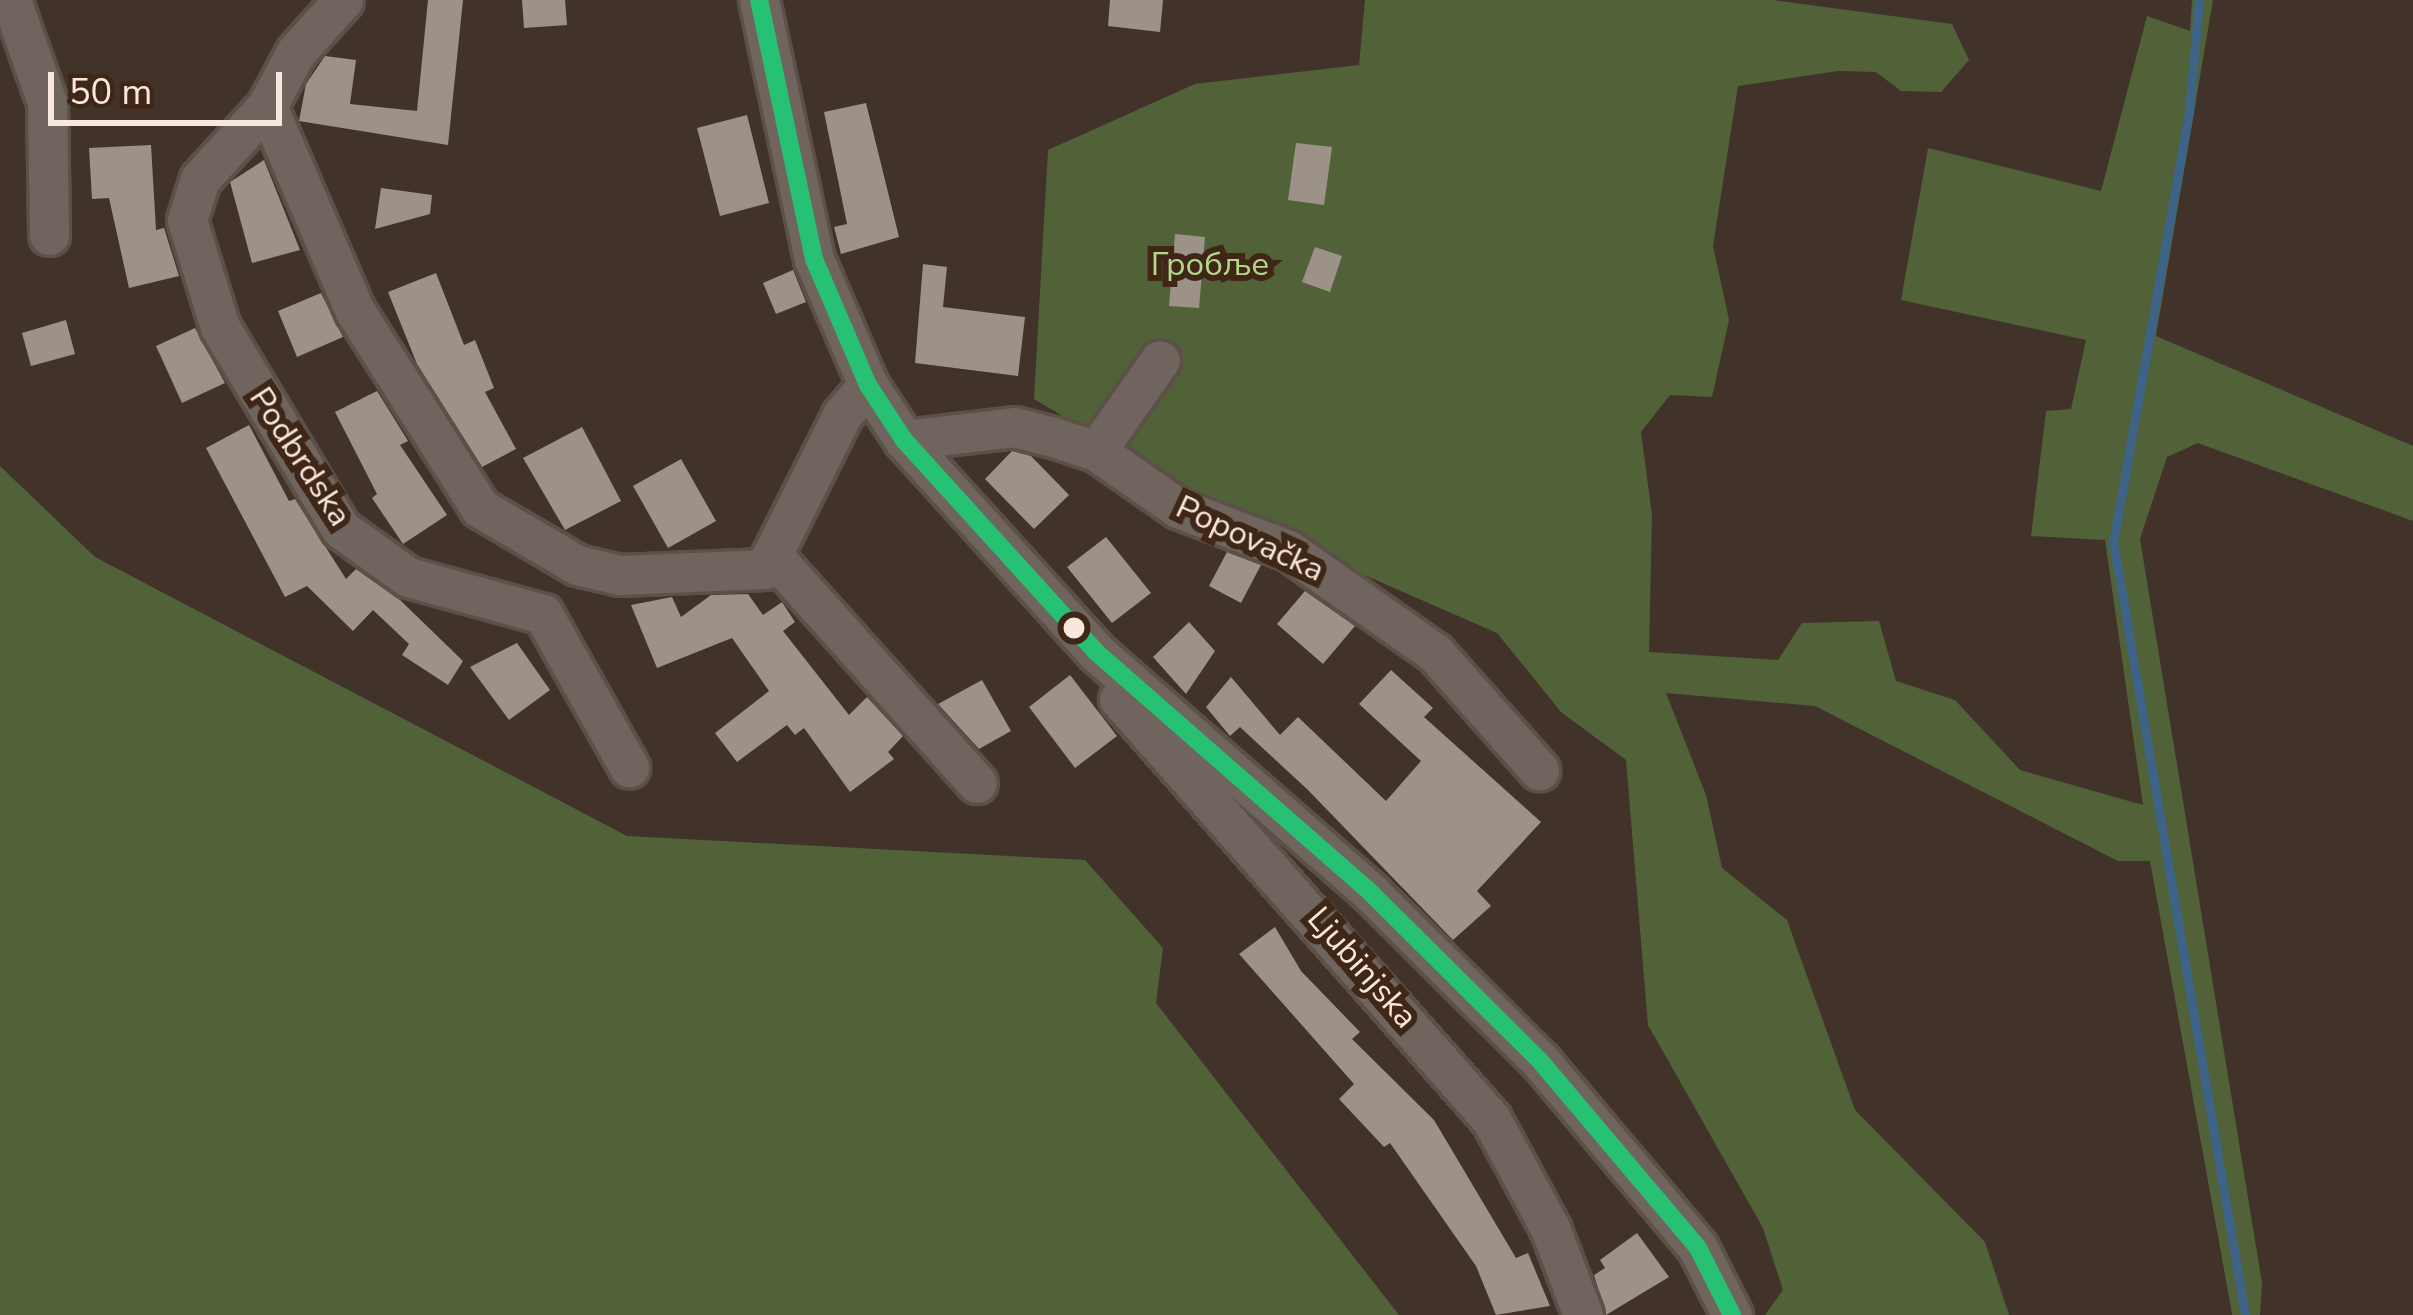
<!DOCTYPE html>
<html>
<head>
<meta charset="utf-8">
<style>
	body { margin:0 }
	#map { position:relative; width:2413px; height:1315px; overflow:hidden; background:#41332a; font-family:"Nunito Sans",sans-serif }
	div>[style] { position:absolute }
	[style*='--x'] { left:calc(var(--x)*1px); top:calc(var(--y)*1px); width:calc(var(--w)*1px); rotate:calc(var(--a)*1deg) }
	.green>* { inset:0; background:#516238 }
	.stream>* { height:9px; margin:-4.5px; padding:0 4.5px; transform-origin:4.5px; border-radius:4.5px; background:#3d6387 }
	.building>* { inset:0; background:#9d9288 }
	.roads { filter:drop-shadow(3px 0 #5c5048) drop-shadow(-3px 0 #5c5048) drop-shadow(0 3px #5c5048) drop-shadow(0 -3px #5c5048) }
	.minor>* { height:39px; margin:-19.5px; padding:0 19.5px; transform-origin:19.5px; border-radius:19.5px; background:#6f655e }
	.bus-1>* { height:18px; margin:-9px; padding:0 9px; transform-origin:9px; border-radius:9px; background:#26c172 }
	.dots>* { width:33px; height:33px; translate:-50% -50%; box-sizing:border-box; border:6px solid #3f2617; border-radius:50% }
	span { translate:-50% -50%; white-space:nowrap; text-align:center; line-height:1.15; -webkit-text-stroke:12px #3f2617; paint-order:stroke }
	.park-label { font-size:33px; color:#b3d688 }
	.street-label { font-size:33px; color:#f8e7de }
	.scale { position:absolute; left:48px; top:72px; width:234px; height:54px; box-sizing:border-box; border:6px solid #f8e7de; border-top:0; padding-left:15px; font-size:36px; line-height:42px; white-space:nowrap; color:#f8e7de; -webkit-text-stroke:9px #3f2617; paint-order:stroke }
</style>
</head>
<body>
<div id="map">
	<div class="green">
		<i style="clip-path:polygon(1365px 0,1773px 0,1952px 24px,1969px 60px,1941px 92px,1901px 91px,1876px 72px,1838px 71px,1738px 86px,1713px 246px,1729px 320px,1712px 397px,1670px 395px,1641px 432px,1652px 515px,1649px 652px,1778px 660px,1802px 623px,1879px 621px,1896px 681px,1955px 700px,2020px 770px,2143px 805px,2105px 540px,2031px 536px,2046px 411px,2071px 409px,2086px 340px,1901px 300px,1928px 148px,2101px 191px,2147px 16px,2190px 31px,2192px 0,2213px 0,2156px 336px,2413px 446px,2413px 521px,2198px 443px,2167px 457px,2140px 539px,2262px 1283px,2260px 1315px,2232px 1315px,2231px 1308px,2150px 861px,2118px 861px,1815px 706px,1666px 693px,1706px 795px,1722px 868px,1787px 920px,1855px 1110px,1985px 1242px,2009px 1315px,1765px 1315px,1783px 1290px,1763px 1228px,1648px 1025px,1626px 760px,1561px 712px,1497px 633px,1232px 517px,1034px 399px,1048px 150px,1195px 84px,1359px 65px)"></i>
		<i style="clip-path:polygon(0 466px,95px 557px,627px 836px,1085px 860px,1163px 948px,1156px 1003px,1399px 1315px,0 1315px)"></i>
	</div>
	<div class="stream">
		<i style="--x:2199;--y:0;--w:112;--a:95.1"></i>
		<i style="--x:2189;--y:112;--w:436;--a:100"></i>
		<i style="--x:2113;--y:541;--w:785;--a:80.32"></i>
	</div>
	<div class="building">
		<i style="clip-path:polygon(428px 0,463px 0,448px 145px,299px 121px,306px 84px,325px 56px,356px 60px,350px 104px,417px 111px)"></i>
		<i style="clip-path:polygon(522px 0,565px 0,567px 25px,524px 28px)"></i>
		<i style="clip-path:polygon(1110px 0,1163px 0,1160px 32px,1108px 26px)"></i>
		<i style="clip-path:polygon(866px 103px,899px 237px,841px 254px,834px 227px,847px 224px,824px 112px)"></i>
		<i style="clip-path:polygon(747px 115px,769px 203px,720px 216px,697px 128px)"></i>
		<i style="clip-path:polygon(1296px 143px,1332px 147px,1324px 205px,1288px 200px)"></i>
		<i style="clip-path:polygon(151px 145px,156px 230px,164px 228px,179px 276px,129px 288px,109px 198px,92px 199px,89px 148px)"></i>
		<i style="clip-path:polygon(264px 160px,300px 250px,252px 263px,230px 182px)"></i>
		<i style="clip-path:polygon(381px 188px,432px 195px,430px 214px,375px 229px)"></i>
		<i style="clip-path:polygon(1175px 234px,1205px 237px,1199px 308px,1169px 306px)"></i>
		<i style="clip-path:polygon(1315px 247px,1342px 256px,1330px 292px,1302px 282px)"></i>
		<i style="clip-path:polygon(923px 264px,947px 267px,943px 307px,1025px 317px,1018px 376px,915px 363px)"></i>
		<i style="clip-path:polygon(793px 270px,806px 302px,776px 314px,763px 283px)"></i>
		<i style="clip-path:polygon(436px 273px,464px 345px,475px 340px,494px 388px,485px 392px,516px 449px,482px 467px,417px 364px,388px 292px)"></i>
		<i style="clip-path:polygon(321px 293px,343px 337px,297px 357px,278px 311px)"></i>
		<i style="clip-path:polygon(66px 320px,75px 354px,31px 366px,22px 333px)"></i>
		<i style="clip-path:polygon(195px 328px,225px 383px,182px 403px,156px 346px)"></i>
		<i style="clip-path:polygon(377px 391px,408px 441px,400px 445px,447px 515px,403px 544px,372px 498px,377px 494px,335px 412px)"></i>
		<i style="clip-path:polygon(249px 425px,289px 501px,295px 499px,346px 579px,356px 569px,400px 600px,463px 661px,448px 685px,402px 655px,409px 644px,373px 610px,353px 631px,307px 586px,285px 597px,206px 448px)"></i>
		<i style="clip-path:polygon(582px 427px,621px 501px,565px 530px,523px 458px)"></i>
		<i style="clip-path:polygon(1012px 451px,1031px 456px,1069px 495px,1034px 529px,985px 479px)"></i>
		<i style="clip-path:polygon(681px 459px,716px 521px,668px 548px,633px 486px)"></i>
		<i style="clip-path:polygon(1106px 537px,1151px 593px,1112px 623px,1067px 567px)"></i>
		<i style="clip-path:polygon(1227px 552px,1261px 565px,1241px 603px,1209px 586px)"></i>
		<i style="clip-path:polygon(1305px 591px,1355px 626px,1323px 664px,1277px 624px)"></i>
		<i style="clip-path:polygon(748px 594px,763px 615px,782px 602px,795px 622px,783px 631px,849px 715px,867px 697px,903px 736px,888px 752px,894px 759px,850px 792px,804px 728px,795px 735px,787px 725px,737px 762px,715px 733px,769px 691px,732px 638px,657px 668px,631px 605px,672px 597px,681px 617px,711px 595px)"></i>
		<i style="clip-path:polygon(1189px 622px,1215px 651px,1186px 694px,1153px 657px)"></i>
		<i style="clip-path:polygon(517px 643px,550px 690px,509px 720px,470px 667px)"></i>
		<i style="clip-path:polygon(1391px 670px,1433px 708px,1424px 717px,1541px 822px,1477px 891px,1491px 906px,1453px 940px,1308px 790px,1240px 727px,1230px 736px,1206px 707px,1231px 677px,1280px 735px,1298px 717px,1386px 801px,1421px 761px,1359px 704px)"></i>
		<i style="clip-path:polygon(1070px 675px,1117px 736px,1075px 768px,1029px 707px)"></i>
		<i style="clip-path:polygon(982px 680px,1011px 731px,979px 749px,938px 704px)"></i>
		<i style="clip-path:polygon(1275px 927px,1301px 971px,1360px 1032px,1352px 1039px,1434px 1120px,1516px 1258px,1528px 1253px,1550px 1306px,1496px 1315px,1476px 1266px,1390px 1143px,1384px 1147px,1339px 1099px,1354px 1084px,1239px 954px)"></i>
		<i style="clip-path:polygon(1637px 1233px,1669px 1277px,1606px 1315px,1594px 1275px,1605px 1268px,1600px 1260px)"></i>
	</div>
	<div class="roads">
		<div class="minor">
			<i style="--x:11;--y:0;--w:108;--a:70.6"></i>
			<i style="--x:47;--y:102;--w:133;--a:89.1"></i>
			<i style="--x:343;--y:0;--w:70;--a:132.1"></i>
			<i style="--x:296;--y:52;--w:61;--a:118.2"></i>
			<i style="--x:267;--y:106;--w:223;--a:66.8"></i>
			<i style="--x:355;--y:311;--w:233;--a:57.6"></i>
			<i style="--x:480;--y:508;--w:113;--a:30.4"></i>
			<i style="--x:577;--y:565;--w:44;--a:13.1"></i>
			<i style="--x:620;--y:575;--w:145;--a:-2.4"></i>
			<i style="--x:765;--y:569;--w:172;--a:-63.4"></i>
			<i style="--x:842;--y:415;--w:40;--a:-49"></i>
			<i style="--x:759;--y:0;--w:265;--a:78"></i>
			<i style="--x:814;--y:259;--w:137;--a:66.8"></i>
			<i style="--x:868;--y:385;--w:66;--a:56.8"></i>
			<i style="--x:904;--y:440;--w:286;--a:47.8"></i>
			<i style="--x:1096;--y:652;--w:366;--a:41.2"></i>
			<i style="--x:1371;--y:893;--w:240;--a:44.8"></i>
			<i style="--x:1541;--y:1062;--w:243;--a:49.8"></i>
			<i style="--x:1698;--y:1248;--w:75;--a:63.1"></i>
			<i style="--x:267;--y:106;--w:99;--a:132.5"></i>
			<i style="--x:200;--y:179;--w:43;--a:107.6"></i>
			<i style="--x:187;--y:220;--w:112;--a:72.9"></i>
			<i style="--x:220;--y:327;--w:235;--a:59.1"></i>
			<i style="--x:341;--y:529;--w:82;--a:35.6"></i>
			<i style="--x:408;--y:577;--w:140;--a:15.3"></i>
			<i style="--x:543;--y:614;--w:176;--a:60.7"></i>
			<i style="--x:904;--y:440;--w:111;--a:-6.7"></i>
			<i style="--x:1014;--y:427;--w:40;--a:14.4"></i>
			<i style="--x:1053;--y:437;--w:45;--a:18"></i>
			<i style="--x:1096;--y:451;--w:100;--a:34.8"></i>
			<i style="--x:1178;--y:508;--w:118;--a:20.9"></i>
			<i style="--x:1288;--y:550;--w:179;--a:35"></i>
			<i style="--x:1435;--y:653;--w:157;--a:48.4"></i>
			<i style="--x:1096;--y:451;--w:111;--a:-54.9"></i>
			<i style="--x:773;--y:556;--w:305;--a:48.1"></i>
			<i style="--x:1119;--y:699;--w:561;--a:48.47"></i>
			<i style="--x:1491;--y:1119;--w:124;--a:61.6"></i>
			<i style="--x:1550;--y:1228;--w:93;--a:69.2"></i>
		</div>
	</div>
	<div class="bus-1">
		<i style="--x:759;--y:0;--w:265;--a:78"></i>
		<i style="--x:814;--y:259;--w:137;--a:66.8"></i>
		<i style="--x:868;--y:385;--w:66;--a:56.8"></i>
		<i style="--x:904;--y:440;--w:286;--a:47.8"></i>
		<i style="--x:1096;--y:652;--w:366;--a:41.2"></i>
		<i style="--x:1371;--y:893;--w:240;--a:44.8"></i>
		<i style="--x:1541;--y:1062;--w:243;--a:49.8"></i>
		<i style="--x:1698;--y:1248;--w:75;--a:63.1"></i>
	</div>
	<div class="dots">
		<i style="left:1074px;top:628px;background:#f8e7de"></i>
	</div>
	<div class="park-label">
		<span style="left:1210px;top:265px">Гробље</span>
	</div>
	<div class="street-label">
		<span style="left:300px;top:457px;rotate:57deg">Podbrdska</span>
		<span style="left:1250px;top:539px;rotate:25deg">Popovačka</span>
		<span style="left:1362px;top:968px;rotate:49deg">Ljubinjska</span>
	</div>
	<div class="scale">50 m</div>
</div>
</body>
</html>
